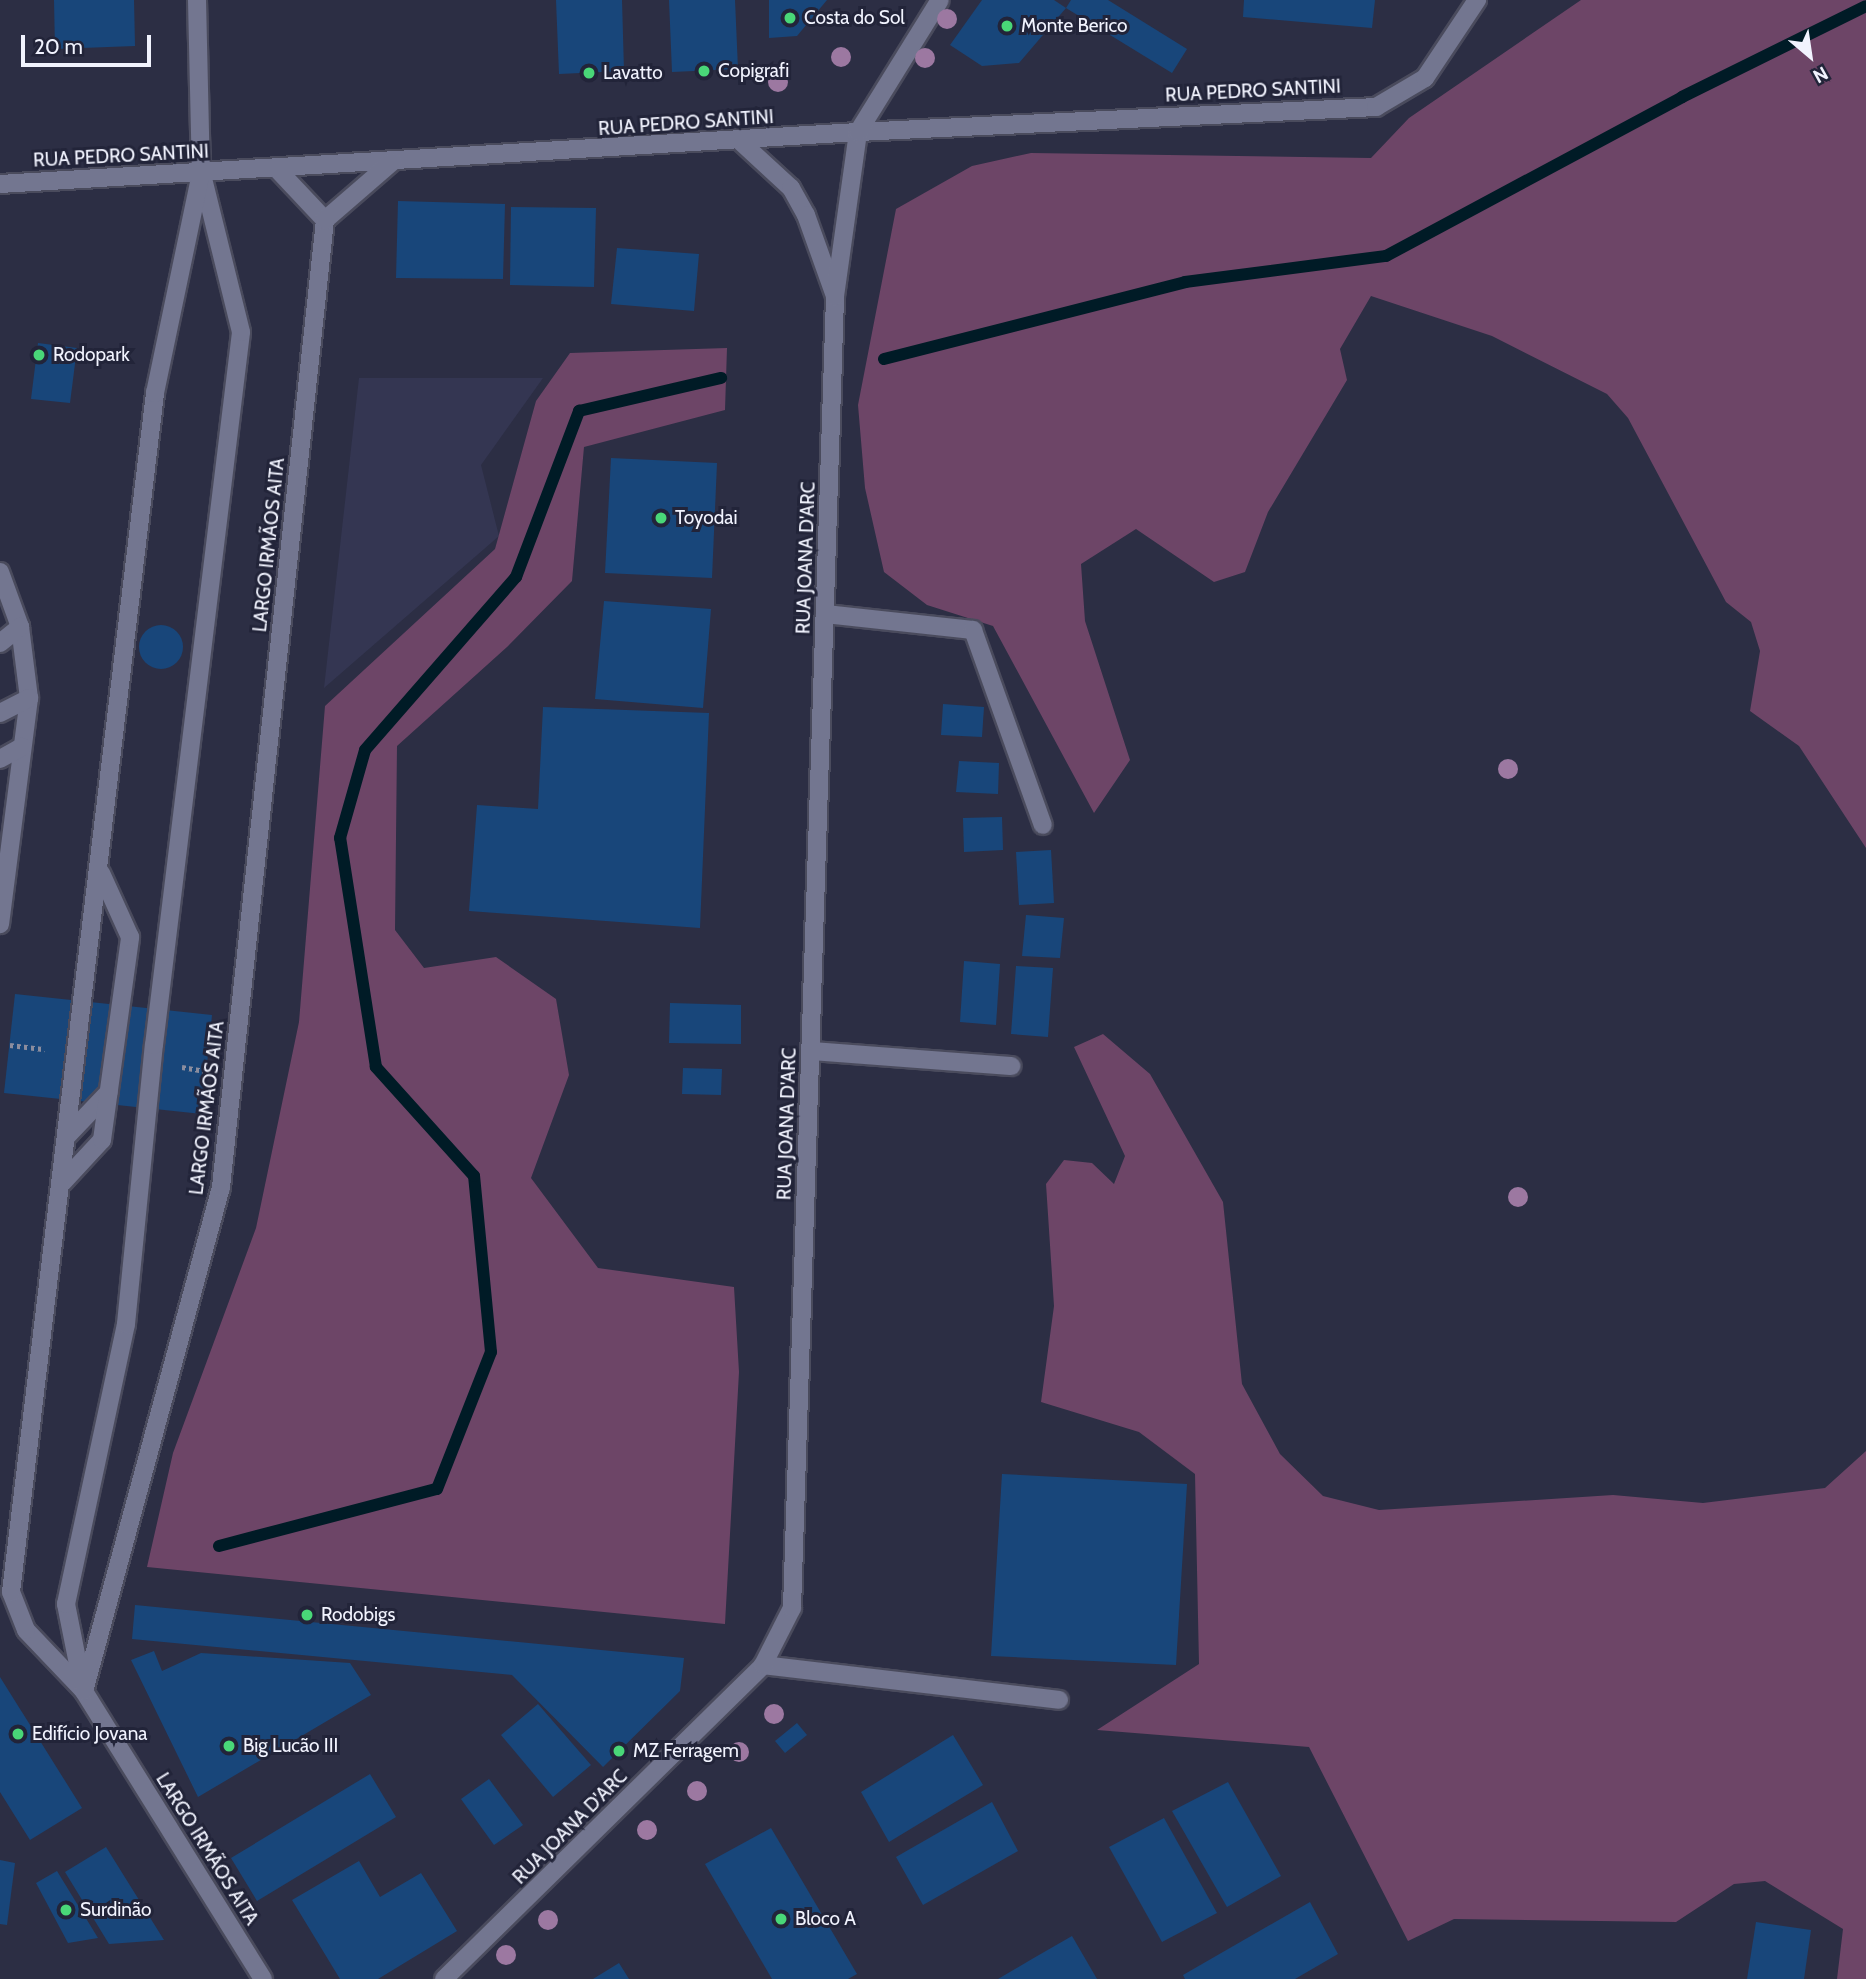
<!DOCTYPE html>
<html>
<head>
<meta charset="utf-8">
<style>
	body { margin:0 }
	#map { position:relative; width:1866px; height:1979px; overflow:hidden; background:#2c2e44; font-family:Cabin,sans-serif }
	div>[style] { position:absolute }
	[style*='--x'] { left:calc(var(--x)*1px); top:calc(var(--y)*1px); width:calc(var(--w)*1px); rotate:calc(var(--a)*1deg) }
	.built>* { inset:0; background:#343652 }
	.green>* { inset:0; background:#6d4567 }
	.stream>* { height:12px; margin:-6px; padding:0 6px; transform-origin:6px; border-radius:6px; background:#001b26 }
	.building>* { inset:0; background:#18467a }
	.round { border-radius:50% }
	.path>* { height:4.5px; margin-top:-2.25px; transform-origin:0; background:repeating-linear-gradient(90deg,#8b8d9e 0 3.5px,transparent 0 7px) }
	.roads { filter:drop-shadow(2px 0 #4a4b5d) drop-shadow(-2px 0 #4a4b5d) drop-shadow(0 2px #4a4b5d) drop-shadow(0 -2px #4a4b5d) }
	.lane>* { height:18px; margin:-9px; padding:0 9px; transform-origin:9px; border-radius:9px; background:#737690 }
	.street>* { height:18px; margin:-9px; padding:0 9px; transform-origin:9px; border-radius:9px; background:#737690 }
	.secondary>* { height:18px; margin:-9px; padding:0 9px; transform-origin:9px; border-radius:9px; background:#737690 }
	.trees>* { width:20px; height:20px; margin:-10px; border-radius:50%; background:#9c78a1 }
	.dots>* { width:19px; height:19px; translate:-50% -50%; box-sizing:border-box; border:4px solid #222439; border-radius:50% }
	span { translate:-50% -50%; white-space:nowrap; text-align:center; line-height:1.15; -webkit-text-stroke:6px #222439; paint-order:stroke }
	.poi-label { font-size:19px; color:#f1f3fe }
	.left { translate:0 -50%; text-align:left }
	.street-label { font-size:19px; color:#f1f3fe }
	.north { position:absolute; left:1775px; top:21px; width:70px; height:70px; -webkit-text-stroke:5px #222439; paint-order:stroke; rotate:151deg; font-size:19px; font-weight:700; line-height:28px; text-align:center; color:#f1f3fe }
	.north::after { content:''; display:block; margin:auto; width:24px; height:32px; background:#f1f3fe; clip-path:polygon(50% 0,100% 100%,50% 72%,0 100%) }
	.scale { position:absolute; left:21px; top:35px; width:130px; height:32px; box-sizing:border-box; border:4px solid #f1f3fe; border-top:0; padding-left:9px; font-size:21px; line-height:24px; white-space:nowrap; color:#f1f3fe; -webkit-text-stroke:5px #222439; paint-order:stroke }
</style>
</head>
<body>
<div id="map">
	<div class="built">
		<i style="clip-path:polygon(359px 378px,543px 378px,481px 465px,499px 536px,324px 688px)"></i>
	</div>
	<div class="green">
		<i style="clip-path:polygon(1581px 0,1866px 0,1866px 848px,1799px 746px,1750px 711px,1760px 651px,1751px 622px,1726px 602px,1628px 418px,1607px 394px,1492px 336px,1371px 296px,1340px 349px,1347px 380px,1268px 512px,1245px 572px,1214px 582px,1136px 529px,1081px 564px,1085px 621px,1130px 760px,1094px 813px,993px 626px,927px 605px,884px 572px,865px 488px,858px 405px,896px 209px,972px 166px,1031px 153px,1371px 158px,1409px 118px)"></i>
		<i style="clip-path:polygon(727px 348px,725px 410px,584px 447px,572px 581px,507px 647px,397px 746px,395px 930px,424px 968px,496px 957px,556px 999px,569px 1075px,531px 1178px,598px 1268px,734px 1287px,739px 1372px,725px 1624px,147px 1567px,173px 1453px,256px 1228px,299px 1022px,325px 706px,495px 549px,536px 401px,570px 353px)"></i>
		<i style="clip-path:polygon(1103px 1034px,1150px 1074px,1223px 1202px,1242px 1384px,1280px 1454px,1323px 1496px,1379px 1510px,1613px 1495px,1703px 1503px,1825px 1488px,1866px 1451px,1866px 1979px,1837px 1979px,1843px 1929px,1765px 1881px,1734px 1884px,1676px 1922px,1454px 1919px,1408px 1941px,1309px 1747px,1097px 1730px,1199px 1664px,1195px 1474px,1139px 1432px,1041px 1402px,1054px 1306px,1046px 1184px,1064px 1160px,1092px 1163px,1114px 1184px,1125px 1156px,1074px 1047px)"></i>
	</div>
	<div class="stream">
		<i style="--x:884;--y:359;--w:311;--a:-14.3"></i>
		<i style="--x:1185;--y:282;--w:203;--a:-7.4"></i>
		<i style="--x:1386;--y:256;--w:336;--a:-28.2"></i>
		<i style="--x:1682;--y:97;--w:205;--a:-26.3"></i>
		<i style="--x:219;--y:1546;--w:225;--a:-14.7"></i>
		<i style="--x:437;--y:1489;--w:147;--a:-68.5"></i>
		<i style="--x:491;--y:1352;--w:177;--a:-95.5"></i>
		<i style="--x:474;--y:1176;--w:147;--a:-132"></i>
		<i style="--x:376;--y:1067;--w:232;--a:-98.9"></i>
		<i style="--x:340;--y:838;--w:91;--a:-74.1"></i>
		<i style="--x:365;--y:750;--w:230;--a:-48.9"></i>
		<i style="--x:516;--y:577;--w:178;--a:-69.2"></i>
		<i style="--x:579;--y:411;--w:146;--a:-13.1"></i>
	</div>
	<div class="building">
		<i style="clip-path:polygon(54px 0,134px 0,135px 46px,55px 49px)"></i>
		<i style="clip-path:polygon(556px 0,622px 0,624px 71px,559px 74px)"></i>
		<i style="clip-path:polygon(669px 0,735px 0,738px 69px,672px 72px)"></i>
		<i style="clip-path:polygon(769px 0,827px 0,797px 36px,769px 38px)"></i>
		<i style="clip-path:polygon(982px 0,1054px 0,1066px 8px,1019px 63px,982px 66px,950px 45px)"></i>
		<i style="clip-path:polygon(1071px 0,1108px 0,1187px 49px,1172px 73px,1066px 8px)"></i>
		<i style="clip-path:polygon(1244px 0,1375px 0,1372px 28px,1243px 17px)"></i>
		<i style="clip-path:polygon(398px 201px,505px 204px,503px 279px,396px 278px)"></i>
		<i style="clip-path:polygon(511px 207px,596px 208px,594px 287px,510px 285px)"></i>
		<i style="clip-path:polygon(617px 248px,699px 254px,694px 311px,611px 304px)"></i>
		<i style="clip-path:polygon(38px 343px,77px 348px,70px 403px,31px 399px)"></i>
		<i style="clip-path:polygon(611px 458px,717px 463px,712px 578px,605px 573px)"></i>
		<i style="clip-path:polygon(604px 601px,711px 609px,703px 708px,595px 699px)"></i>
		<i class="round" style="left:139px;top:625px;width:44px;height:44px"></i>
		<i style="clip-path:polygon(943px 704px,984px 707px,982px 737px,941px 735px)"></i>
		<i style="clip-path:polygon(543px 707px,709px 713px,700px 928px,469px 911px,477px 805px,538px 809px)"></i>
		<i style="clip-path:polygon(959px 761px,999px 763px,998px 794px,956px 792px)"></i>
		<i style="clip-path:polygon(1002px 817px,1003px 850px,964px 852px,963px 818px)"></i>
		<i style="clip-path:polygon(1051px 850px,1054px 903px,1019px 905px,1016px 852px)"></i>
		<i style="clip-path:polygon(1026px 915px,1064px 918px,1060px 958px,1022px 956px)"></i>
		<i style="clip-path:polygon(964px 961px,1000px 964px,996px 1025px,960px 1022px)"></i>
		<i style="clip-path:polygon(1016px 966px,1053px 968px,1048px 1037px,1011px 1034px)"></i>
		<i style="clip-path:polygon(15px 994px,212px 1015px,202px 1114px,4px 1093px)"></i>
		<i style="clip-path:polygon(670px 1003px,741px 1005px,741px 1044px,669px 1043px)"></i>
		<i style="clip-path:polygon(683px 1068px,722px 1069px,721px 1095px,682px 1094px)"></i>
		<i style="clip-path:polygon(1002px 1474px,1187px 1484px,1176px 1665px,991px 1656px)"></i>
		<i style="clip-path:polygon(135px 1605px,684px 1658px,680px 1691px,603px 1767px,512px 1675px,132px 1639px)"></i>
		<i style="clip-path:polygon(154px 1651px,162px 1671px,201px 1653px,350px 1663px,371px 1695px,198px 1797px,131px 1660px)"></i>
		<i style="clip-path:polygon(0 1677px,82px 1808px,30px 1840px,0 1792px)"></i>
		<i style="clip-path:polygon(538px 1704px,591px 1765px,553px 1797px,501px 1735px)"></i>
		<i style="clip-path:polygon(797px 1723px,807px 1735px,785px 1753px,775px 1741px)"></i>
		<i style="clip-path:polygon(953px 1735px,983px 1785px,889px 1842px,861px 1792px)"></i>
		<i style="clip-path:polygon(370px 1774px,396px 1817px,257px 1901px,231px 1858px)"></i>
		<i style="clip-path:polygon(489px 1779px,523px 1825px,494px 1845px,461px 1799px)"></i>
		<i style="clip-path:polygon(1228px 1782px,1281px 1876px,1227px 1907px,1172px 1811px)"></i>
		<i style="clip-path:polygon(992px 1802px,1018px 1851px,923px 1905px,896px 1857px)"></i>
		<i style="clip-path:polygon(1164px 1818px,1217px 1913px,1162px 1942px,1109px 1847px)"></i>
		<i style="clip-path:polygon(771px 1828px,857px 1974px,848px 1979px,772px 1979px,705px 1864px)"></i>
		<i style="clip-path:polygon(106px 1847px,164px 1940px,109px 1944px,65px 1872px)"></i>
		<i style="clip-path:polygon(0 1860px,15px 1863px,7px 1925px,0 1924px)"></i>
		<i style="clip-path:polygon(359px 1861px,380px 1897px,421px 1873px,457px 1931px,378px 1979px,340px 1979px,292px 1900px)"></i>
		<i style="clip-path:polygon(57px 1871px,98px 1938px,68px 1943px,36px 1883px)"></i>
		<i style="clip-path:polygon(1310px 1902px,1338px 1954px,1295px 1979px,1185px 1979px,1183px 1975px)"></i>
		<i style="clip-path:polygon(1756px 1922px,1811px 1930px,1804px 1979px,1747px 1979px)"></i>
		<i style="clip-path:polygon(1072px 1936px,1097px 1979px,998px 1979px,1032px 1959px)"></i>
		<i style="clip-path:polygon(619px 1963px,629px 1979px,593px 1979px)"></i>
	</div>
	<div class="path">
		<i style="--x:10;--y:1045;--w:35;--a:7"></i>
		<i style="--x:182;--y:1067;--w:22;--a:10"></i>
	</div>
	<div class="roads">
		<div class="lane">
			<i style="--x:0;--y:572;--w:59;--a:70"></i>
			<i style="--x:20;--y:627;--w:72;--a:82.8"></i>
			<i style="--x:29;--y:698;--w:228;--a:97.3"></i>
			<i style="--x:825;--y:614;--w:149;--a:6.2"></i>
			<i style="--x:973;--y:630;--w:207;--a:70.3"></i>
			<i style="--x:0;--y:643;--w:26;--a:-39"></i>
			<i style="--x:0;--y:713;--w:33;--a:-27"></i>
			<i style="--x:0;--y:759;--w:25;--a:-29"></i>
			<i style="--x:811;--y:1051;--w:201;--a:4.3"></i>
			<i style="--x:68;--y:1135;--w:59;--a:-46.4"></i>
			<i style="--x:63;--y:1182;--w:57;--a:-47.1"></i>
			<i style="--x:102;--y:1140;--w:205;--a:-82.1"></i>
			<i style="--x:130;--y:937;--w:70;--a:-114.4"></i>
			<i style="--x:763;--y:1665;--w:298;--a:6.7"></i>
			<i style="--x:83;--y:1689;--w:87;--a:-101.3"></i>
			<i style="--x:66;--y:1604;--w:286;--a:-77.9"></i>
			<i style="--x:126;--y:1324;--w:280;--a:-84.3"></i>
			<i style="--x:154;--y:1045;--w:718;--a:-83.04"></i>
			<i style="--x:241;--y:332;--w:158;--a:-103.9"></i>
			<i style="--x:84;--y:1691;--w:84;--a:-133.6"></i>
			<i style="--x:26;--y:1630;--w:41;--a:-111.5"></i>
			<i style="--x:11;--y:1592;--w:1208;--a:-83.15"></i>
			<i style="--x:155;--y:393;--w:226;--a:-78.2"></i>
		</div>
		<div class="street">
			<i style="--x:197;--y:0;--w:172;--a:88.7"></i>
			<i style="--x:858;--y:132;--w:519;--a:-2.76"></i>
			<i style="--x:1376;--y:107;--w:57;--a:-30.6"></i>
			<i style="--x:1425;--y:78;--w:94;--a:-56.3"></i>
		</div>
		<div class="secondary">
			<i style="--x:741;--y:142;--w:68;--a:42.6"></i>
			<i style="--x:791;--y:188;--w:31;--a:61"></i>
			<i style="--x:806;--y:215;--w:83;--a:70.3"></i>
			<i style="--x:276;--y:168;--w:71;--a:46.7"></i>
			<i style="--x:0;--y:184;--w:860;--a:-3.47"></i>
			<i style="--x:263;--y:1979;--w:339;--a:-121.9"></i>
			<i style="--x:84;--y:1691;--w:522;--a:-74.79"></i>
			<i style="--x:221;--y:1187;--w:973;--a:-83.86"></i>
			<i style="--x:325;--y:220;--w:89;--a:-40.9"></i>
			<i style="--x:444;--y:1979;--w:448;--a:-44.5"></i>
			<i style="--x:763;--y:1665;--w:64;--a:-63"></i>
			<i style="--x:792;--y:1608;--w:1313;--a:-88.12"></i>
			<i style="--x:835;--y:296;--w:166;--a:-82"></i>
			<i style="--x:858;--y:132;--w:155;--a:-58.2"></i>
		</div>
	</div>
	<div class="trees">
		<i style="left:947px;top:19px"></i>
		<i style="left:841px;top:57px"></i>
		<i style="left:925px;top:58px"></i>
		<i style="left:778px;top:82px"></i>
		<i style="left:1508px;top:769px"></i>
		<i style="left:1518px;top:1197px"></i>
		<i style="left:774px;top:1714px"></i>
		<i style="left:739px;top:1752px"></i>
		<i style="left:697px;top:1791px"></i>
		<i style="left:647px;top:1830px"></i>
		<i style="left:548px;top:1920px"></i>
		<i style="left:506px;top:1955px"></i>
	</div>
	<div class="dots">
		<i style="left:790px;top:18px;background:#49d778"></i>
		<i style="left:1007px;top:26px;background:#49d778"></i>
		<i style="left:704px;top:71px;background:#49d778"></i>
		<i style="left:589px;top:73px;background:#49d778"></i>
		<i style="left:39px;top:355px;background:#49d778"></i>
		<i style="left:661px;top:518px;background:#49d778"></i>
		<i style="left:307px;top:1615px;background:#49d778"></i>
		<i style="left:18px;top:1734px;background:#49d778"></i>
		<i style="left:229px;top:1746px;background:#49d778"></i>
		<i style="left:619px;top:1751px;background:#49d778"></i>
		<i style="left:66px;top:1910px;background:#49d778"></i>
		<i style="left:781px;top:1919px;background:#49d778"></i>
	</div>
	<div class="poi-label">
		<span class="left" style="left:804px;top:18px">Costa do Sol</span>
		<span class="left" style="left:1021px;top:26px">Monte Berico</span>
		<span class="left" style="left:718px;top:71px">Copigrafi</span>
		<span class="left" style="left:603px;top:73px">Lavatto</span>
		<span class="left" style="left:53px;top:355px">Rodopark</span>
		<span class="left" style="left:675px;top:518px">Toyodai</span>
		<span class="left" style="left:321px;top:1615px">Rodobigs</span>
		<span class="left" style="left:32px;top:1734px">Edifício Jovana</span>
		<span class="left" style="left:243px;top:1746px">Big Lucão III</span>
		<span class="left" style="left:633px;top:1751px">MZ Ferragem</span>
		<span class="left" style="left:80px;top:1910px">Surdinão</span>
		<span class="left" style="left:795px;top:1919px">Bloco A</span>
	</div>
	<div class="street-label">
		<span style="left:1253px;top:91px;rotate:-3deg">RUA PEDRO SANTINI</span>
		<span style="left:686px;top:123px;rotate:-4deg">RUA PEDRO SANTINI</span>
		<span style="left:121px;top:156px;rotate:-3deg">RUA PEDRO SANTINI</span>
		<span style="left:269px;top:545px;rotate:-84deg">LARGO IRMÃOS AITA</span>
		<span style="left:806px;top:558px;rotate:-88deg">RUA JOANA D'ARC</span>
		<span style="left:207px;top:1108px;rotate:-83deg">LARGO IRMÃOS AITA</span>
		<span style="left:787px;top:1124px;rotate:-88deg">RUA JOANA D'ARC</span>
		<span style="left:570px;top:1827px;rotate:-45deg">RUA JOANA D'ARC</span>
		<span style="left:207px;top:1849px;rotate:58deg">LARGO IRMÃOS AITA</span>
	</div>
	<div class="north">N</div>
	<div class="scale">20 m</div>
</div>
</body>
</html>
